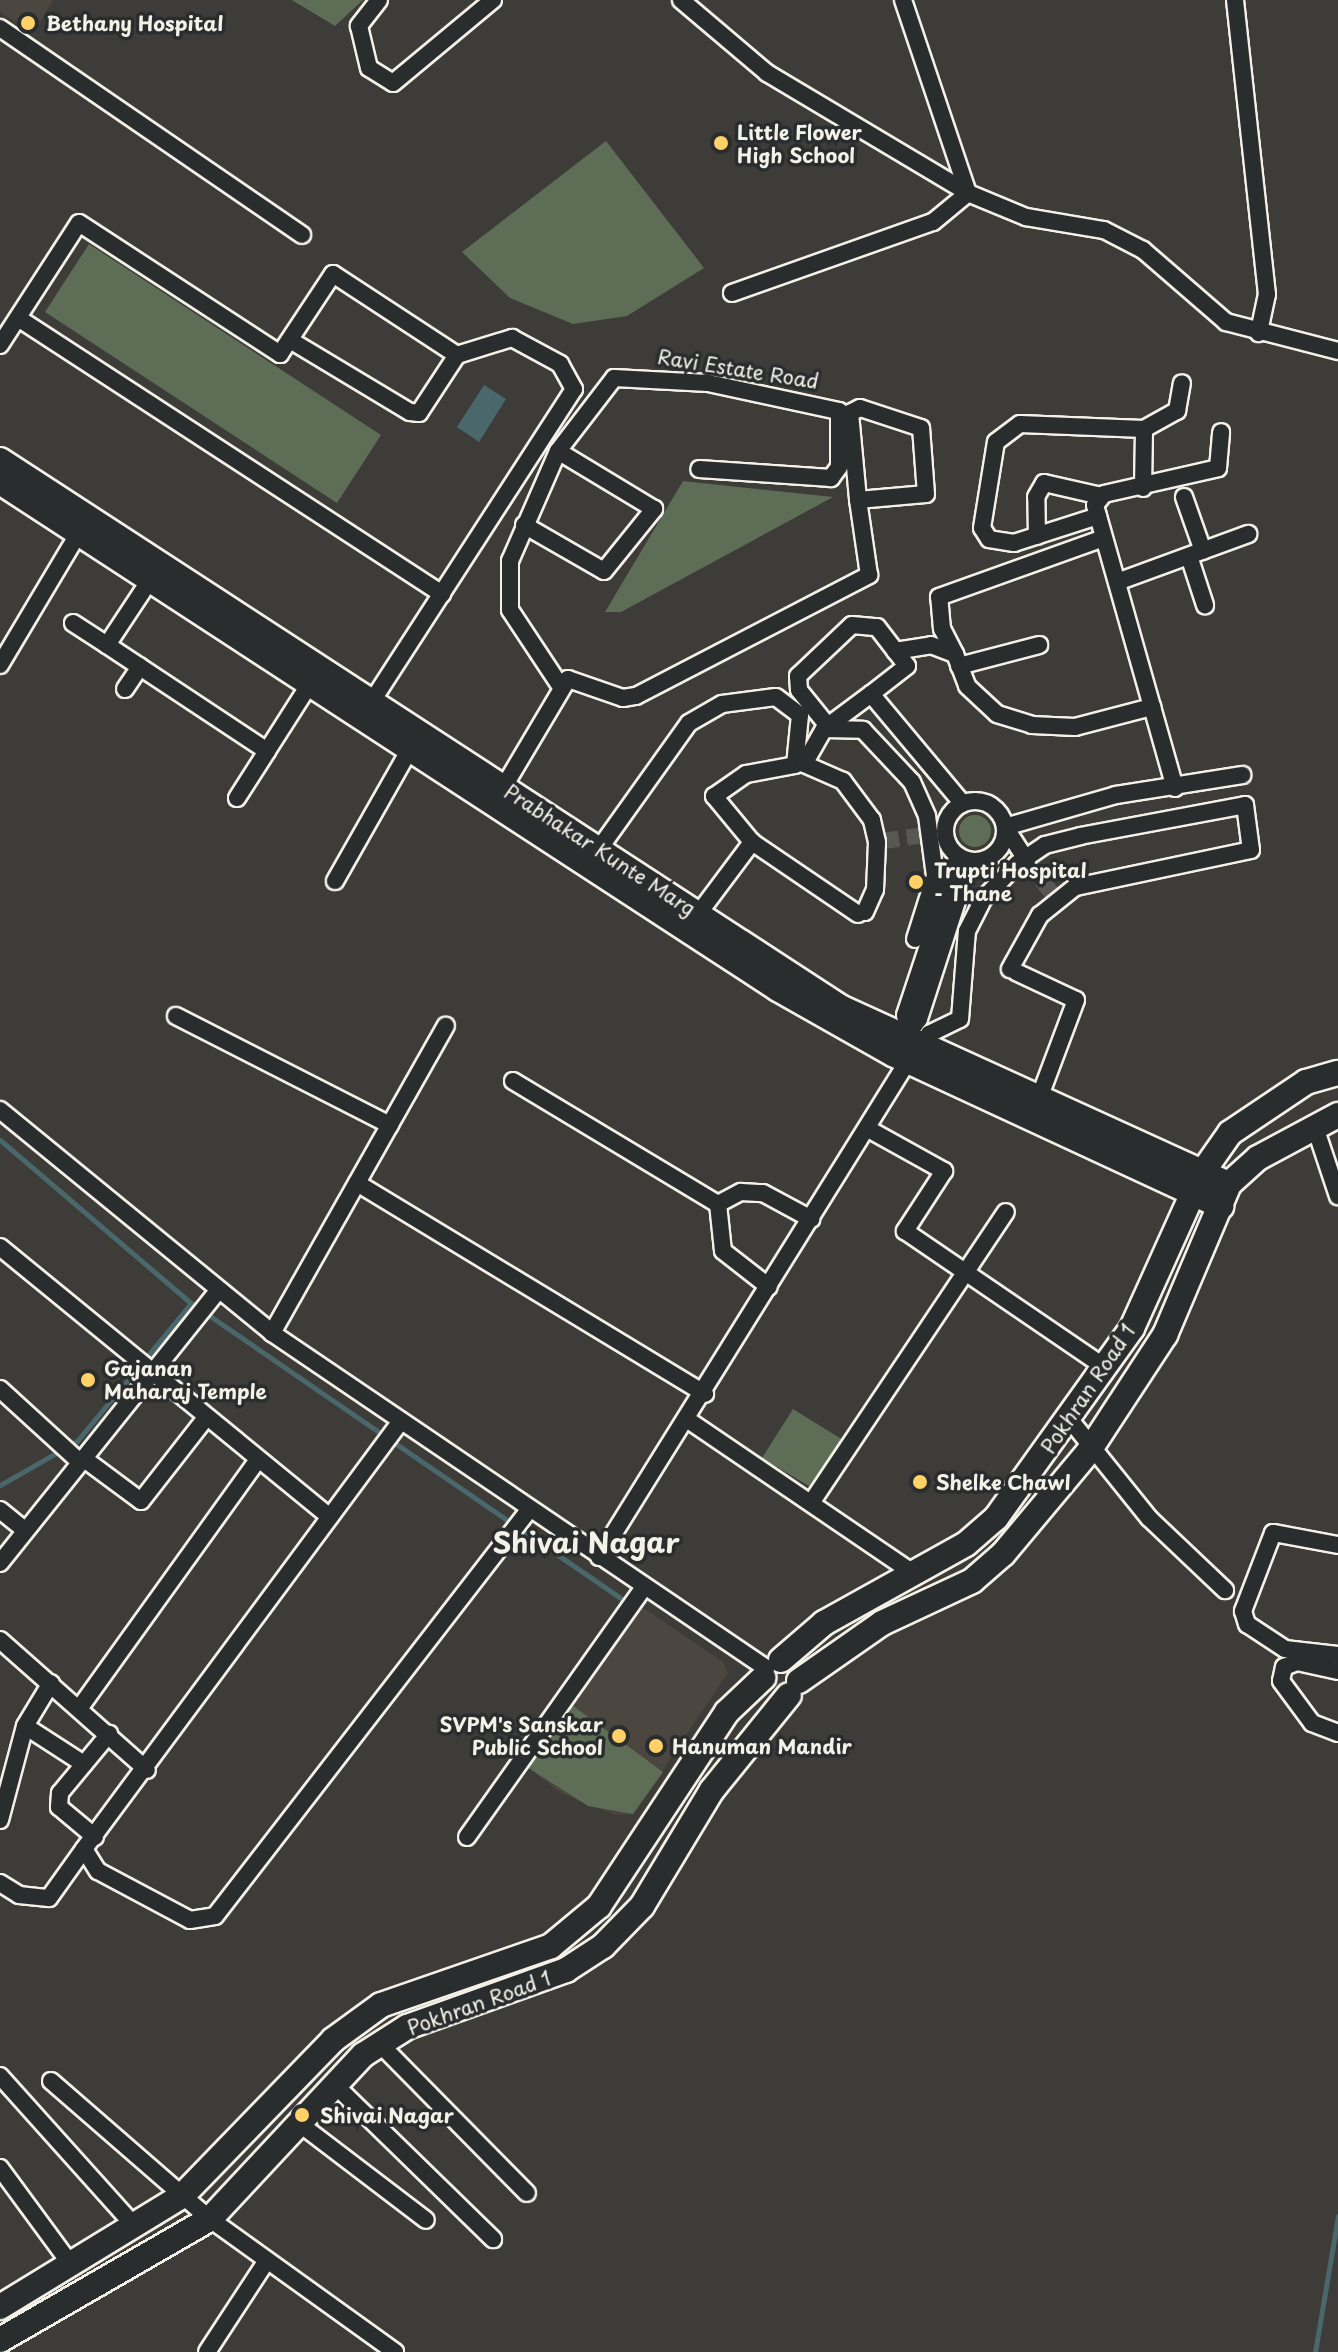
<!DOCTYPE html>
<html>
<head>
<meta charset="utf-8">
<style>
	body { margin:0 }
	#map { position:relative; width:1338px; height:2352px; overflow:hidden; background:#3e3c39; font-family:"Playpen Sans",sans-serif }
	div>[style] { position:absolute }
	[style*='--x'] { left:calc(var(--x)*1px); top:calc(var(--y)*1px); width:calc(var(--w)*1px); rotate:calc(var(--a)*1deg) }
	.built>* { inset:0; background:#4c4641 }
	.green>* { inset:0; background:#5e6e56 }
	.round { border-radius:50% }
	.water>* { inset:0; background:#4a686c }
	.stream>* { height:5px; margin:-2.5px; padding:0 2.5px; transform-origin:2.5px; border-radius:2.5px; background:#4a686c }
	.street-tunnel>* { height:16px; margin-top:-8px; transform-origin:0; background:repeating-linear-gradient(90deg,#595753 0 16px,transparent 0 24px) }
	.roads { filter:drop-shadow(2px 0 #f4f1e8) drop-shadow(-2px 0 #f4f1e8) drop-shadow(0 2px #f4f1e8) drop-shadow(0 -2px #f4f1e8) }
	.street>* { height:16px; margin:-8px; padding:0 8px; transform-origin:8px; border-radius:8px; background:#2a2d2e }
	.street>.ring { margin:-8px; padding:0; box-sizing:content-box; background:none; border:16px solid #2a2d2e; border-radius:50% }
	.secondary>* { height:24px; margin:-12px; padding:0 12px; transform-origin:12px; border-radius:12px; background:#2a2d2e }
	.dots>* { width:22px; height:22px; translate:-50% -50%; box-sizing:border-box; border:4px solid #2a2d2e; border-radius:50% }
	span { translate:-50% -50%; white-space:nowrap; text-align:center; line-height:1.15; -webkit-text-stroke:7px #2a2d2e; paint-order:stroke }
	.poi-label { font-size:20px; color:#f4f1e8; font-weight:700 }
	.left { translate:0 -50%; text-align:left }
	.right { translate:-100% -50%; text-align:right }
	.street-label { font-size:20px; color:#f4f1e8 }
	.district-label { font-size:28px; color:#f4f1e8; font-weight:700 }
</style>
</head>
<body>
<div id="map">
	<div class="built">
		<i style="clip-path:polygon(0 0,53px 0,33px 34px,0 12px)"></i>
		<i style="clip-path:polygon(642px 1607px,723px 1662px,728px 1673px,633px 1814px,616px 1815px,561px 1793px,527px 1767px)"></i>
	</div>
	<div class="green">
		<i style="clip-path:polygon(292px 0,363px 0,335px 26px)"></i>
		<i style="clip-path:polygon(606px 141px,704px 268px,627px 316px,573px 324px,510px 298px,462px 252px)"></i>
		<i style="clip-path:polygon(89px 244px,381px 435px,337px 503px,45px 312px)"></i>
		<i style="clip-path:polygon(683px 481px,833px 497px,621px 612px,605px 612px)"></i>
		<i class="round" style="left:959px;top:815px;width:32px;height:32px"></i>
		<i style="clip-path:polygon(793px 1409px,843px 1440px,809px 1486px,762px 1458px)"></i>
		<i style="clip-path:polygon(572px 1705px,663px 1772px,633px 1814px,588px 1806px,527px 1767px)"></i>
	</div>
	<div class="water">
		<i style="clip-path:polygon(484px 385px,506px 399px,479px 442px,457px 427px)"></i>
	</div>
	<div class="stream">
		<i style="--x:0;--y:1140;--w:251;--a:40.5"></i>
		<i style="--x:191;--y:1303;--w:523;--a:34.48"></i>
		<i style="--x:0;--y:1485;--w:89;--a:-29.7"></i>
		<i style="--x:77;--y:1441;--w:179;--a:-50.4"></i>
		<i style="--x:1315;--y:2352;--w:138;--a:-80.4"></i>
	</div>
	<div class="street-tunnel">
		<i style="--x:883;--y:841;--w:50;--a:-8"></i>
		<i style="--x:1027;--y:861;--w:44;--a:52.4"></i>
	</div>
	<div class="roads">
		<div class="street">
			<i style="--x:379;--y:0;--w:33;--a:128"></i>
			<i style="--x:359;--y:26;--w:43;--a:76.6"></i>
			<i style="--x:369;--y:68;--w:28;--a:32"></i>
			<i style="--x:393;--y:83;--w:130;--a:-39.7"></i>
			<i style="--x:681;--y:0;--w:113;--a:40.3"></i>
			<i style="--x:767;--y:73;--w:234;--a:30.8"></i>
			<i style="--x:968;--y:193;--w:63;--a:22.5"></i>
			<i style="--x:1026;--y:217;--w:79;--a:9.5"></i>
			<i style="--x:1104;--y:230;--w:44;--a:27.1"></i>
			<i style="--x:1143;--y:250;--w:110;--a:40.9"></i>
			<i style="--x:1226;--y:322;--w:116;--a:14.5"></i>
			<i style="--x:903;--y:0;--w:204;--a:71.4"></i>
			<i style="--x:1235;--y:0;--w:296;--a:83.8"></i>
			<i style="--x:1267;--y:294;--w:40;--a:102"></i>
			<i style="--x:0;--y:28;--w:366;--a:34.4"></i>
			<i style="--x:732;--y:293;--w:213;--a:-19.5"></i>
			<i style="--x:933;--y:222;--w:45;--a:-39.6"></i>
			<i style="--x:18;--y:318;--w:506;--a:33.06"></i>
			<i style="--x:290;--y:340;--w:140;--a:31"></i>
			<i style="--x:410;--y:412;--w:9;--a:6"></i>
			<i style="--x:419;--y:413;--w:69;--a:-56.8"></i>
			<i style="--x:0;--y:345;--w:145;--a:-57.1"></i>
			<i style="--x:79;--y:223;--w:240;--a:33.1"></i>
			<i style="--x:280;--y:354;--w:96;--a:-56.5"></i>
			<i style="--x:333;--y:274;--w:148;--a:33.2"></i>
			<i style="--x:457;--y:355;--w:58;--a:-17.2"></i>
			<i style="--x:512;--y:338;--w:55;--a:28.4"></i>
			<i style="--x:560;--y:364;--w:29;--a:61"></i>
			<i style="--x:574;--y:389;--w:374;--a:122.9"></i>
			<i style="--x:1143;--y:488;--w:59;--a:-89"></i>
			<i style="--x:1184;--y:497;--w:57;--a:70.6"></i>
			<i style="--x:1098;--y:516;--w:88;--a:162.2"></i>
			<i style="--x:1014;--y:543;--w:25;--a:-171"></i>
			<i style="--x:989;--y:539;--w:13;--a:-122"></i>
			<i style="--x:982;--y:528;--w:87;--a:-80.8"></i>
			<i style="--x:996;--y:442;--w:30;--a:-37"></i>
			<i style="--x:1020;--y:424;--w:124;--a:2.3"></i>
			<i style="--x:1144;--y:429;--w:38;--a:-29"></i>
			<i style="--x:1177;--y:411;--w:28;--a:-80"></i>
			<i style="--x:524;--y:525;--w:92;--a:29.9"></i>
			<i style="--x:604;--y:571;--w:80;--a:-51.1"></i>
			<i style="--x:654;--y:509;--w:112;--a:-148.9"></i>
			<i style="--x:1037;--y:536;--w:39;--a:-91"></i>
			<i style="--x:1036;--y:497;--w:16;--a:-60"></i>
			<i style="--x:1044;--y:483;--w:58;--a:12.8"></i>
			<i style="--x:1189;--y:556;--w:52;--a:71.9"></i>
			<i style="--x:150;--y:580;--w:78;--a:123.5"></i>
			<i style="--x:107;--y:645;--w:192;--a:33.5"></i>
			<i style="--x:267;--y:751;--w:82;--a:-57.5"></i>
			<i style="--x:1117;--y:582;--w:140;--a:-20.1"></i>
			<i style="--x:73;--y:623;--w:40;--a:32.9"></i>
			<i style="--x:895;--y:651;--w:36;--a:-9"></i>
			<i style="--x:931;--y:645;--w:26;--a:21"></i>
			<i style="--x:955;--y:654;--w:34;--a:69"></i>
			<i style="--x:967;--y:686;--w:41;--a:43"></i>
			<i style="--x:997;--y:714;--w:37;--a:17"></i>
			<i style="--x:1032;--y:725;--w:43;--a:2.7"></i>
			<i style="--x:1075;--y:727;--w:80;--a:-14.6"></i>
			<i style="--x:955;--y:654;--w:28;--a:-117"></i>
			<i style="--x:942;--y:629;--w:32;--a:-95"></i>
			<i style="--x:939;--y:597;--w:175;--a:-19.7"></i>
			<i style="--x:0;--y:665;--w:162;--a:-59.2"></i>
			<i style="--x:959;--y:666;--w:83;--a:-14.7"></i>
			<i style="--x:559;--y:684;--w:89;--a:-123.5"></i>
			<i style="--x:510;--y:610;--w:49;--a:-90"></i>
			<i style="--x:510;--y:561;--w:120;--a:-66.4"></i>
			<i style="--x:558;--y:451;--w:92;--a:-52.5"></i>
			<i style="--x:614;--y:378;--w:94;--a:3"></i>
			<i style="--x:708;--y:383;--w:134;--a:12.1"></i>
			<i style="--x:839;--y:411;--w:56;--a:90"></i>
			<i style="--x:839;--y:467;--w:14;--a:126"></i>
			<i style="--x:831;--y:478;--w:132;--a:-176.1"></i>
			<i style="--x:125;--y:689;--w:27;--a:-56"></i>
			<i style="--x:871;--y:694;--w:54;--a:143.3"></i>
			<i style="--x:828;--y:726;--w:46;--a:-128.9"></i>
			<i style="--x:799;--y:690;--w:14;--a:-94"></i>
			<i style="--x:798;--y:676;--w:74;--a:-43.4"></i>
			<i style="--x:852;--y:625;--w:25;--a:5"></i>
			<i style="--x:877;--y:627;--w:49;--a:52.4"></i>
			<i style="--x:907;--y:666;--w:46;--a:142.1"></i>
			<i style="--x:871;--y:694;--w:143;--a:50.1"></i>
			<i style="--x:1175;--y:788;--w:294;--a:-105.8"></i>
			<i style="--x:1095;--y:505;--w:14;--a:-51"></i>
			<i style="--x:1104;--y:494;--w:117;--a:-12.8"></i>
			<i style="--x:1218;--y:468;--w:36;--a:-85"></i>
			<i style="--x:499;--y:795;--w:135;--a:-59.3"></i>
			<i style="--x:568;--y:679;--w:58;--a:19.1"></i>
			<i style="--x:623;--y:698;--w:13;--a:-9"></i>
			<i style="--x:636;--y:696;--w:263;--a:-27.4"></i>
			<i style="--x:869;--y:575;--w:76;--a:-98.3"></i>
			<i style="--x:858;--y:500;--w:68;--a:-5"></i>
			<i style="--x:926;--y:494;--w:66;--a:-94.3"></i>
			<i style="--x:921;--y:428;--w:64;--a:-161.8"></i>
			<i style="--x:860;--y:408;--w:11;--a:153"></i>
			<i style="--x:850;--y:413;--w:87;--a:84.7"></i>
			<i style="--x:237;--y:798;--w:56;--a:-57.4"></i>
			<i class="ring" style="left:945px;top:801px;width:44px;height:44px"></i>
			<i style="--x:594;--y:856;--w:163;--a:-54.5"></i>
			<i style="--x:689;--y:723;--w:38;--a:-30"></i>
			<i style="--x:722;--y:704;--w:54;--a:-7.4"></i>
			<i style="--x:776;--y:697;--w:30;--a:37"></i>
			<i style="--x:800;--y:715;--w:50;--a:95.7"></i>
			<i style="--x:795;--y:765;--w:50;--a:169.6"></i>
			<i style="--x:746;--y:774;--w:39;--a:145"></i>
			<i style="--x:714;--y:796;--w:60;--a:50.4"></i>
			<i style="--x:752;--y:842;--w:128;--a:34.2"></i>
			<i style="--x:1027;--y:861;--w:40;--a:-122.9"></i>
			<i style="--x:1005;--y:827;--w:116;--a:-16.1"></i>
			<i style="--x:1116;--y:795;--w:128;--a:-9"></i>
			<i style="--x:335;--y:881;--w:154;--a:-60.4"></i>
			<i style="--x:865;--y:912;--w:24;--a:-66"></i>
			<i style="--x:875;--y:890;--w:48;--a:-87.6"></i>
			<i style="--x:877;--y:842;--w:23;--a:-103"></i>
			<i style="--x:872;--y:820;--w:49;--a:-126.6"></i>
			<i style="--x:843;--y:781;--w:43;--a:-156.4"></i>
			<i style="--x:804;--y:764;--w:40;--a:-60.3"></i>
			<i style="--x:824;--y:729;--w:39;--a:1"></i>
			<i style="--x:863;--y:730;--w:71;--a:46.7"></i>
			<i style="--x:912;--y:782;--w:37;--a:66"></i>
			<i style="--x:927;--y:816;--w:61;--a:82.4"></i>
			<i style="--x:935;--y:876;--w:66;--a:107.6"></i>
			<i style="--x:693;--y:921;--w:99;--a:-53.2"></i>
			<i style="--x:1016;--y:972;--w:66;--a:25"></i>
			<i style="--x:1076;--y:1000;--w:111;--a:110.6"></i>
			<i style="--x:176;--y:1016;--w:240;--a:27"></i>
			<i style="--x:908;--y:1029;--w:14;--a:-102"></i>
			<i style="--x:905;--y:1015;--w:168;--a:-71.6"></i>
			<i style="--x:919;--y:1050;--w:19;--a:-58"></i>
			<i style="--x:929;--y:1034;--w:34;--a:-26"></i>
			<i style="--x:960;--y:1019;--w:88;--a:-85.5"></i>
			<i style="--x:967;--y:931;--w:36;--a:-63"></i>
			<i style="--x:983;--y:899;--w:49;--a:-45.8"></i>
			<i style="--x:1017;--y:864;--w:34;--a:-34"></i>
			<i style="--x:1045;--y:845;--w:36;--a:-14"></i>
			<i style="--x:1080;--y:836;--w:168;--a:-10.6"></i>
			<i style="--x:1245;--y:805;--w:45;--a:82.4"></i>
			<i style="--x:1251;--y:850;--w:180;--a:168.1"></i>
			<i style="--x:1075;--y:887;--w:45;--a:141.3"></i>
			<i style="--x:1040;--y:915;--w:62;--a:119.1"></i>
			<i style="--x:513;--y:1081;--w:239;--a:31"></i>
			<i style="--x:718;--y:1204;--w:26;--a:-28"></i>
			<i style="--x:741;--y:1192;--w:22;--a:3"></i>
			<i style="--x:763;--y:1193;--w:55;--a:28.4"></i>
			<i style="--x:0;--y:1110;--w:352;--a:39.3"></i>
			<i style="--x:272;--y:1333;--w:597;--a:34.14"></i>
			<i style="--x:1315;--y:1127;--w:73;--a:71.6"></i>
			<i style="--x:870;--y:1130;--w:85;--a:29"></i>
			<i style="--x:944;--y:1171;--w:72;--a:123"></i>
			<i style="--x:905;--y:1231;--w:243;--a:34.3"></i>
			<i style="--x:357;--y:1183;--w:407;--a:31.2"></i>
			<i style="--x:718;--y:1204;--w:47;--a:83.9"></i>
			<i style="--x:723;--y:1251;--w:58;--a:38"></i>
			<i style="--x:0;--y:1247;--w:426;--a:39.3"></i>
			<i style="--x:272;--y:1333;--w:353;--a:-60.5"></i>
			<i style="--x:0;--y:1389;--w:108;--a:42.4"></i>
			<i style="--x:688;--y:1420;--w:268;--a:34.2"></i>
			<i style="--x:401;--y:1421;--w:533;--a:126.53"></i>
			<i style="--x:84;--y:1849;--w:26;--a:58"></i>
			<i style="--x:98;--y:1871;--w:104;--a:28"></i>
			<i style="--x:190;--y:1920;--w:25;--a:-9"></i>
			<i style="--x:215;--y:1916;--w:513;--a:-52.28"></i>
			<i style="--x:1071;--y:1421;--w:124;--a:51.2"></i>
			<i style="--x:1149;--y:1518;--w:105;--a:43.5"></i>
			<i style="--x:83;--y:1458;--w:72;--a:36.6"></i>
			<i style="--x:141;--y:1501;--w:104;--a:-52"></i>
			<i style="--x:811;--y:1503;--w:350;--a:-56.2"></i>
			<i style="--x:0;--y:1510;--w:32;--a:39"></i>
			<i style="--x:1338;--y:1545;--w:66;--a:-169.5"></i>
			<i style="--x:1273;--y:1533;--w:84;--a:111"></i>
			<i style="--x:1243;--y:1611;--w:14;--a:73"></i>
			<i style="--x:1247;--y:1624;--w:45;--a:33.3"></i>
			<i style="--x:1285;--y:1649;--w:53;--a:6.5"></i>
			<i style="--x:599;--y:1557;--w:584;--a:-58.08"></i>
			<i style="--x:908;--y:1061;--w:22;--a:-100"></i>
			<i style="--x:904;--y:1039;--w:25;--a:-53"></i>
			<i style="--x:919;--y:1019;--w:166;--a:-72.1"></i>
			<i style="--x:0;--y:1563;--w:350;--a:-51.3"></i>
			<i style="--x:0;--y:1640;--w:196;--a:41.5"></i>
			<i style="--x:1338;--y:1671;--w:42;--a:-167.6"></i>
			<i style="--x:1297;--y:1662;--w:14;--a:159"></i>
			<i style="--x:1284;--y:1667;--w:14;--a:102"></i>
			<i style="--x:1281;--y:1681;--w:52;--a:53.6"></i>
			<i style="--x:1312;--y:1723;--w:28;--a:21"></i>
			<i style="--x:81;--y:1706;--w:303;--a:-54.3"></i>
			<i style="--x:25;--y:1726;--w:70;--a:32.8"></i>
			<i style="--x:0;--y:1820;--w:97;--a:-75.1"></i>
			<i style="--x:25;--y:1726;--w:50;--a:-58.8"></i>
			<i style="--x:95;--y:1837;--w:47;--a:-140.2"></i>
			<i style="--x:59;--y:1807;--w:14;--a:-86"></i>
			<i style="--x:60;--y:1793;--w:77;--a:-50.3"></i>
			<i style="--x:467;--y:1837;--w:306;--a:-54.7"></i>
			<i style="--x:0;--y:1883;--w:22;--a:32"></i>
			<i style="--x:19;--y:1895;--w:30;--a:6"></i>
			<i style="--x:49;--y:1898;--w:60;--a:-54.5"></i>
			<i style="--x:380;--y:2044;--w:209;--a:45.4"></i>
			<i style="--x:0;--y:2076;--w:198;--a:48.1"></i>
			<i style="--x:51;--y:2081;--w:211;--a:41"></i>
			<i style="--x:210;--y:2219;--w:228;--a:35.7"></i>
			<i style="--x:335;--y:2085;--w:221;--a:44.3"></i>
			<i style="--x:300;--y:2124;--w:158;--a:37.3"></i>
			<i style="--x:0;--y:2168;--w:117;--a:53.7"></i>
			<i style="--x:207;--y:2352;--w:108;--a:-56.8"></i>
		</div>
		<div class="secondary">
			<i style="--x:0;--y:460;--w:1005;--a:33.06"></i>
			<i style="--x:842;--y:1008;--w:425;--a:24.5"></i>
			<i style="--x:0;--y:482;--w:929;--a:33.09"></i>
			<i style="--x:778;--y:989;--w:132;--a:29.5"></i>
			<i style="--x:893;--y:1054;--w:362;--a:24.9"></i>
			<i style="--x:781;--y:1660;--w:57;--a:-40.7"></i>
			<i style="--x:824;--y:1623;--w:162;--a:-29.1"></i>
			<i style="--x:966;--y:1544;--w:40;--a:-41"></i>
			<i style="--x:996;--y:1518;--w:234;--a:-54.4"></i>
			<i style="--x:1132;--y:1328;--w:170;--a:-65.7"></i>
			<i style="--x:1202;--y:1173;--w:49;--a:-55"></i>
			<i style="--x:1230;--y:1133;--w:92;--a:-33.9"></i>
			<i style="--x:1306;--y:1082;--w:33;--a:-16"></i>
			<i style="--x:799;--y:1681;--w:101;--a:-34.9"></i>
			<i style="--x:882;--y:1623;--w:99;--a:-25"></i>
			<i style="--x:972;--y:1581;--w:41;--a:-41.1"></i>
			<i style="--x:1003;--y:1554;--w:134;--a:-50.1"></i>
			<i style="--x:1089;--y:1451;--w:139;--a:-56.8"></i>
			<i style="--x:1165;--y:1335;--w:164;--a:-67"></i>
			<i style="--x:1229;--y:1184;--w:39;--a:-42"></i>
			<i style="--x:1258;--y:1158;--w:91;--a:-28.3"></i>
			<i style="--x:0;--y:2307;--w:213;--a:-31.4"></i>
			<i style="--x:182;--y:2196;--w:217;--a:-45.9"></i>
			<i style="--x:333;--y:2040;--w:59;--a:-36.1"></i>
			<i style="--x:381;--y:2005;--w:180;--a:-19.1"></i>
			<i style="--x:551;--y:1946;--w:62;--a:-39.8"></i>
			<i style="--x:599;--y:1906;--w:232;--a:-56.6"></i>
			<i style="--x:727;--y:1712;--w:50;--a:-43.4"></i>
			<i style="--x:0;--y:2340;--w:242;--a:-30"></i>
			<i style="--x:210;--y:2219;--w:224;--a:-47"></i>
			<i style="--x:363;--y:2055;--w:52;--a:-32.5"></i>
			<i style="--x:407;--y:2027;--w:169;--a:-19.7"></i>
			<i style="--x:566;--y:1970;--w:44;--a:-33"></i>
			<i style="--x:603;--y:1946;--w:56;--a:-45.7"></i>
			<i style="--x:642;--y:1906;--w:135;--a:-58.9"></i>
			<i style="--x:712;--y:1790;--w:122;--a:-51"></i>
		</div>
	</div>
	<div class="dots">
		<i style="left:28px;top:23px;background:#ffd166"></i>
		<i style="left:721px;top:143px;background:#ffd166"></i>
		<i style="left:916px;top:882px;background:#ffd166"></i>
		<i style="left:88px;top:1380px;background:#ffd166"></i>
		<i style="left:920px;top:1482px;background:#ffd166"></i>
		<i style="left:619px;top:1736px;background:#ffd166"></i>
		<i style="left:656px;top:1746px;background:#ffd166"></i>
		<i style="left:302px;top:2115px;background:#ffd166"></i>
	</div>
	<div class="poi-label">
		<span class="left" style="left:46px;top:23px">Bethany Hospital</span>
		<span class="left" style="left:737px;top:144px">Little Flower<br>High School</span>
		<span class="left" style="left:934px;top:882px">Trupti Hospital<br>- Thane</span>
		<span class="left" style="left:104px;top:1380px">Gajanan<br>Maharaj Temple</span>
		<span class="left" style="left:936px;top:1482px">Shelke Chawl</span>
		<span class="right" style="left:603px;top:1736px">SVPM's Sanskar<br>Public School</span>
		<span class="left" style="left:672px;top:1746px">Hanuman Mandir</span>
		<span class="left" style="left:320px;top:2115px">Shivai Nagar</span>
	</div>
	<div class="street-label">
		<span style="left:738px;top:369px;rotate:9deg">Ravi Estate Road</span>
		<span style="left:600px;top:850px;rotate:33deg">Prabhakar Kunte Marg</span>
		<span style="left:1088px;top:1389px;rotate:-56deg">Pokhran Road 1</span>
		<span style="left:479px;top:2003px;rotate:-20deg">Pokhran Road 1</span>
	</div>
	<div class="district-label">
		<span style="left:586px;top:1542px">Shivai Nagar</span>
	</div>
</div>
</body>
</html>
